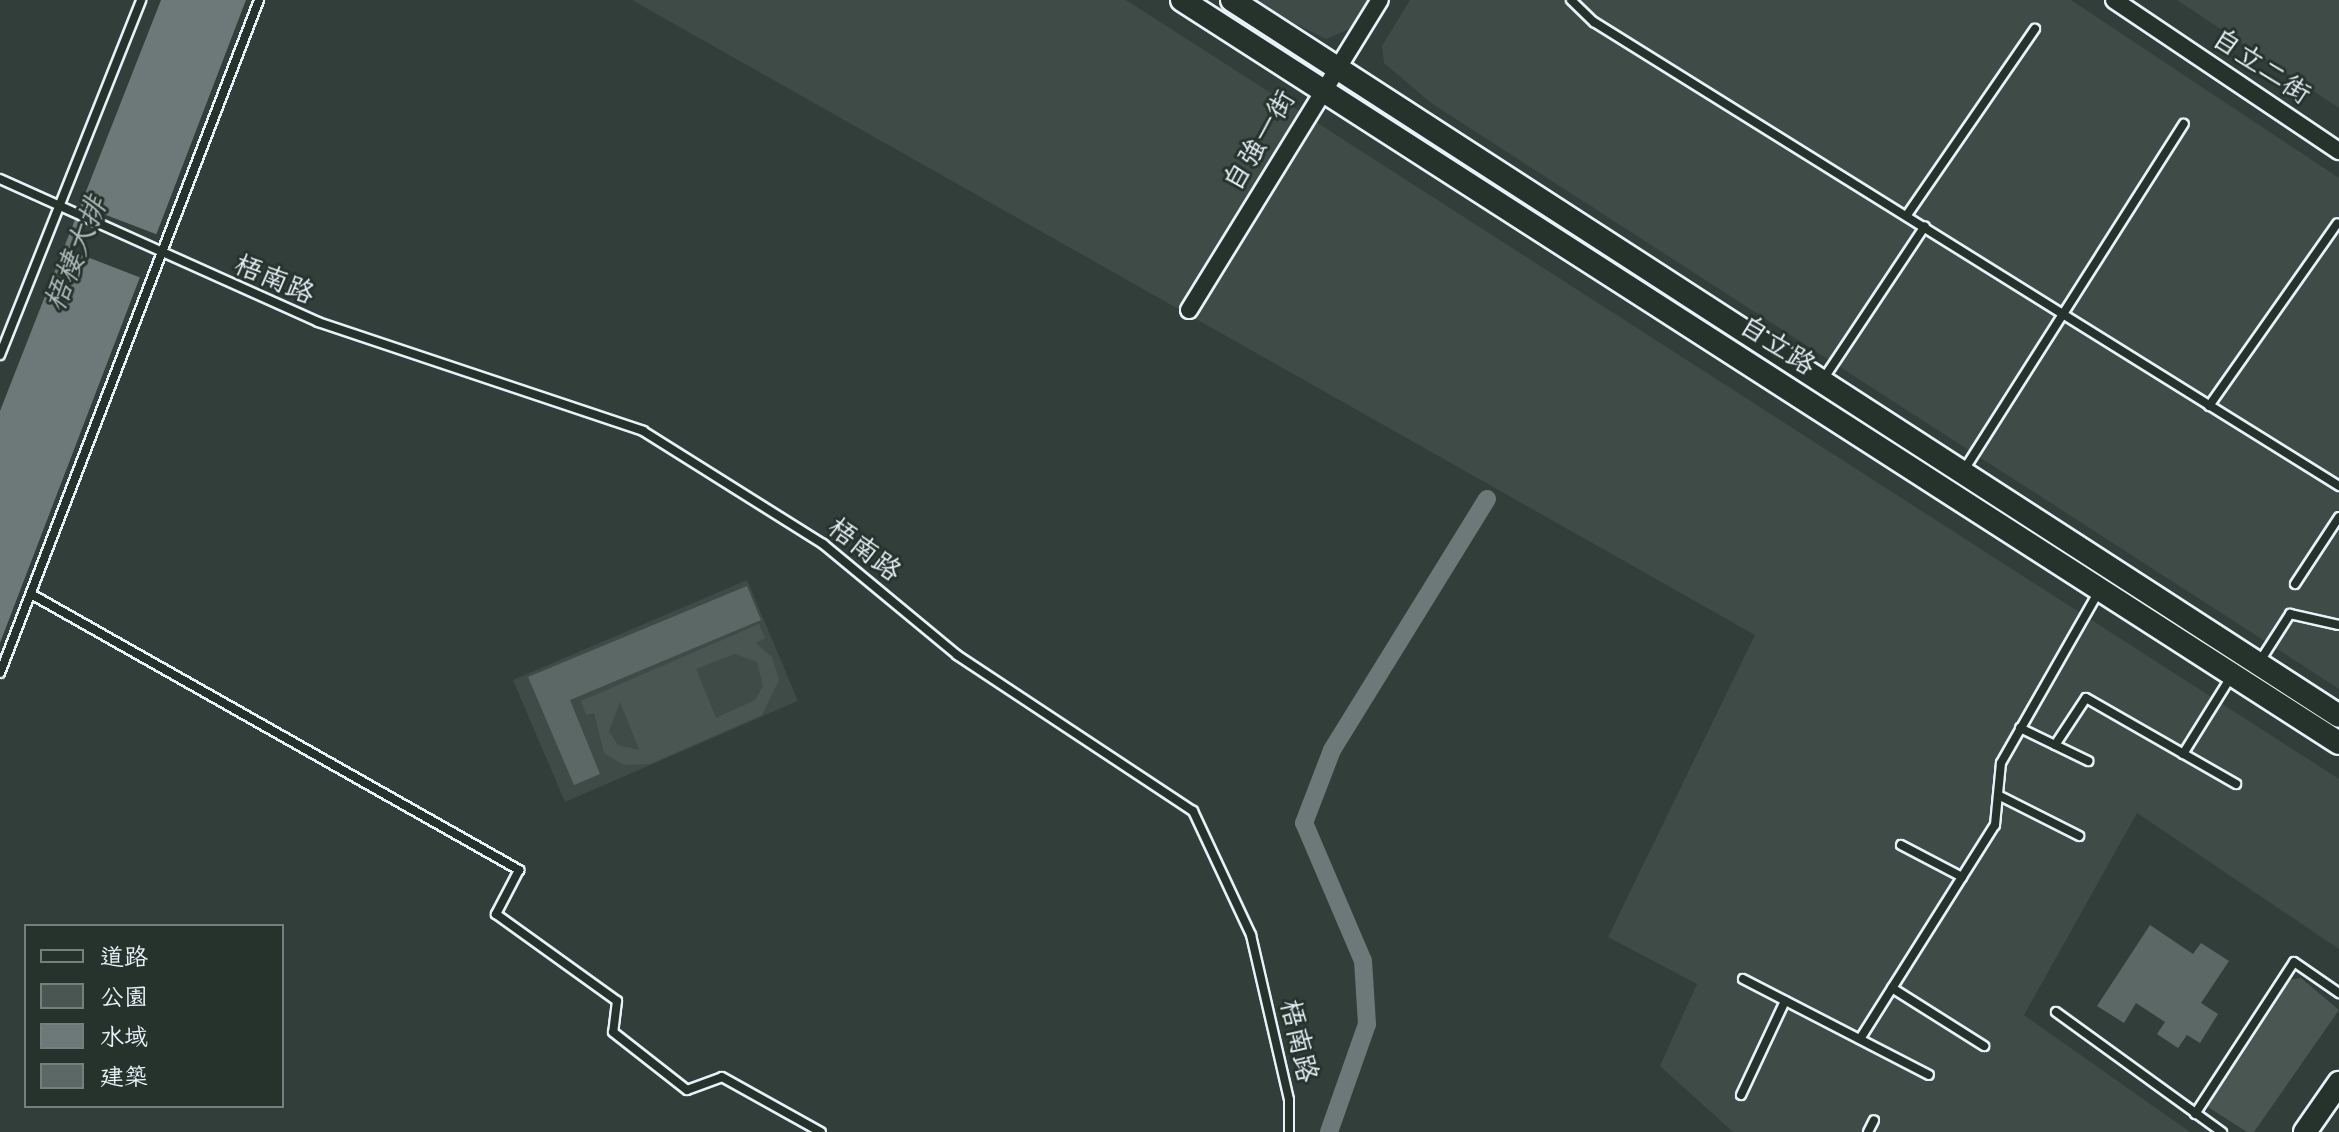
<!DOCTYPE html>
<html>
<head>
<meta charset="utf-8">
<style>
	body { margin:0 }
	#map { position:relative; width:2339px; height:1132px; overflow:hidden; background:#323e39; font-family:"Balsamiq Sans","LXGW WenKai TC",sans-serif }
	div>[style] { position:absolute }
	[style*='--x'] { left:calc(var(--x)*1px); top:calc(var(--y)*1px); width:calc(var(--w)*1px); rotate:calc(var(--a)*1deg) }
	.built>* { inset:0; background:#3f4b46 }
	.green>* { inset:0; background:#495651 }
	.water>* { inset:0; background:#6d7978 }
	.pier>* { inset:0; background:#323e39 }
	.canal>* { height:18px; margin:-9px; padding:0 9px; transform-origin:9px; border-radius:9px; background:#6d7978 }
	.building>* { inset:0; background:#5c6865 }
	.roads { filter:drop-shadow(2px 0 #e8f1f8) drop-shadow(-2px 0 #e8f1f8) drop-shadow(0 2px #e8f1f8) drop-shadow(0 -2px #e8f1f8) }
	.lane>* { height:8px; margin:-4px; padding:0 4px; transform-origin:4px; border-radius:4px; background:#26332d }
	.street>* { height:16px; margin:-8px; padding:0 8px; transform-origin:8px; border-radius:8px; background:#26332d }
	.secondary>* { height:22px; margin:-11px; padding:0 11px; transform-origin:11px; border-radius:11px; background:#26332d }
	span { translate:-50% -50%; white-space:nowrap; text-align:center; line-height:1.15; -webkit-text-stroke:6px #26332d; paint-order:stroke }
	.street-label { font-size:28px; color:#e8f1f8 }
	.water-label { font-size:30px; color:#b1bbbe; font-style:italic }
	.legend { position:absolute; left:24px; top:924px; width:260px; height:184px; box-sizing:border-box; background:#26332d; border:2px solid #747f7e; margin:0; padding:10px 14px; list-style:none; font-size:24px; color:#e8f1f8 }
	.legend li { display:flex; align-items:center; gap:16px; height:40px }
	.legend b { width:40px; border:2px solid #747f7e }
</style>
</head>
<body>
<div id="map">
	<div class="built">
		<i style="clip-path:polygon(632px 0,1126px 0,2339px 779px,2339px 949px,2137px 813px,2024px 1015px,2190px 1132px,1733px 1132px,1660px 1066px,1697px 984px,1608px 937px,1755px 635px)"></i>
		<i style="clip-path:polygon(1248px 0,1373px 0,1356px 26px,1326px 39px)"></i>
		<i style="clip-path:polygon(1410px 0,2071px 0,2339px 178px,2339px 689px,1431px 103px,1384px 63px,1382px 46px)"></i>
		<i style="clip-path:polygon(2177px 0,2339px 0,2339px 108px)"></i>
		<i style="clip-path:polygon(747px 580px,798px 701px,565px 802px,513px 680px)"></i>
	</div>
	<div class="green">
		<i style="clip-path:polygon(evenodd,759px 624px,765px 638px,756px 643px,772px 657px,779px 680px,762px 715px,650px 764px,624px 765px,604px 753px,594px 713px,586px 715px,581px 701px,759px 624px,735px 654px,757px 662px,763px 686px,755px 700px,716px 718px,696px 669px,735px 654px,759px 624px,620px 702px,639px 749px,639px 750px,618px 745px,609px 731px,620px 702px)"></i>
		<i style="clip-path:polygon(2301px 978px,2339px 1010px,2254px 1132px,2247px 1132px,2208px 1107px,2207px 1094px,2286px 980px)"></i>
	</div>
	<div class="water">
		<i style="clip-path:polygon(161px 0,246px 0,0 643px,0 411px)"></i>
	</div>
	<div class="pier">
		<i style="clip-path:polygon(85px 207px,161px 236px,144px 279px,69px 250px)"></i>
	</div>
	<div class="canal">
		<i style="--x:1329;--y:1132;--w:114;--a:-70.6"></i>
		<i style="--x:1367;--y:1024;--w:63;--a:-93.6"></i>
		<i style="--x:1363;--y:961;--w:150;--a:-113.1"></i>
		<i style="--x:1304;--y:823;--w:78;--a:-69"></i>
		<i style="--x:1332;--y:750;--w:295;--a:-58.3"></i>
	</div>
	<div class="building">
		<i style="clip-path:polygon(747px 586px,761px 620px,570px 700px,600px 774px,574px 785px,528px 677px)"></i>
		<i style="clip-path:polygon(2150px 925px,2193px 954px,2201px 943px,2229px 961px,2201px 1003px,2218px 1014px,2200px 1043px,2187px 1035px,2178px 1048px,2157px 1034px,2165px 1022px,2136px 1003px,2124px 1023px,2097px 1006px)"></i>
	</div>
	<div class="roads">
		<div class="lane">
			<i style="--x:1571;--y:0;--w:32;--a:44"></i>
			<i style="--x:1594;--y:22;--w:878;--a:31.92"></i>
			<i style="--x:0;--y:179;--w:349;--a:24.2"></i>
			<i style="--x:318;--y:322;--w:343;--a:18.5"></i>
			<i style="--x:643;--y:431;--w:213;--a:32.1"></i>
			<i style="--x:823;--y:544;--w:174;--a:39.6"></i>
			<i style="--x:957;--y:655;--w:283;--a:33.5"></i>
			<i style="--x:1193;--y:811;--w:137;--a:64.9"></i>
			<i style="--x:1251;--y:935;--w:169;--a:77"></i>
			<i style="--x:1289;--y:1100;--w:32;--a:90"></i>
			<i style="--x:1907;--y:215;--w:226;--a:-55.5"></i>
			<i style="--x:0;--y:355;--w:382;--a:-68.3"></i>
			<i style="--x:1824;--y:378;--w:182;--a:-56.4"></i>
			<i style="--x:2209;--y:406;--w:223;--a:-54.9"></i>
			<i style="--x:1964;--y:470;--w:410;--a:-57.6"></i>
			<i style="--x:2295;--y:584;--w:80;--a:-56.7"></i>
			<i style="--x:31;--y:594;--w:561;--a:29.49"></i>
			<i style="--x:519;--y:870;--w:50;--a:117.6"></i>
			<i style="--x:496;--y:914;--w:149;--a:35.7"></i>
			<i style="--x:617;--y:1001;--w:31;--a:97"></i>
			<i style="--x:613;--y:1032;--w:94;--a:38.1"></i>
			<i style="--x:687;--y:1090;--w:37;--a:-20"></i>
			<i style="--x:722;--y:1077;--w:113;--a:29.1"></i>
			<i style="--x:2260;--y:661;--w:56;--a:-57.4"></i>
			<i style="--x:2290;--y:614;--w:50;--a:12.7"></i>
			<i style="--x:0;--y:673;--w:721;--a:-68.95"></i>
			<i style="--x:2020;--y:728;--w:76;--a:25.9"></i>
			<i style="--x:2055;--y:745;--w:56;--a:-56.6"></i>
			<i style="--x:2086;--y:698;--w:173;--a:29.8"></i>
			<i style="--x:2183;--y:754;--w:91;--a:-58.1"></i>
			<i style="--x:1998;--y:795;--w:91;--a:26.8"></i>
			<i style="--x:1901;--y:845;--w:69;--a:27.7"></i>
			<i style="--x:1743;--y:979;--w:209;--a:27.3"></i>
			<i style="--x:1892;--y:988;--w:109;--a:32.2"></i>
			<i style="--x:2056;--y:1012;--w:205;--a:35.9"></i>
			<i style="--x:1860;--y:1039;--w:253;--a:-57.8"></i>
			<i style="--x:1995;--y:825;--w:62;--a:-84.5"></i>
			<i style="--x:2001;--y:763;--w:198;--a:-60.3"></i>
			<i style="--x:1741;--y:1095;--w:104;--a:-64.9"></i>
			<i style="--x:2195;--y:1114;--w:181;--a:-56.9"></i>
			<i style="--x:2294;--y:962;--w:55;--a:34.6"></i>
			<i style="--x:1868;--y:1132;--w:13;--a:-63"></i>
		</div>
		<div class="street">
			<i style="--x:2114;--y:0;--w:271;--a:33.9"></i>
			<i style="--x:1189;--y:310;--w:364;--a:-58.4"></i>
		</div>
		<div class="secondary">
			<i style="--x:1182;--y:0;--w:1375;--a:32.71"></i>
			<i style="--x:1232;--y:0;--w:1318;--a:32.89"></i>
			<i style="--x:2305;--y:1132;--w:60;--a:-55.2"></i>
		</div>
	</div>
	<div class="street-label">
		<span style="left:2261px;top:67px;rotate:34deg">自立二街</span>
		<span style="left:1260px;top:141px;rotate:-59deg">自強一街</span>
		<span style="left:274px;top:280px;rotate:23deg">梧南路</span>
		<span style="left:1777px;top:346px;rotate:33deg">自立路</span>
		<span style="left:864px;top:550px;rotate:38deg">梧南路</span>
		<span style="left:1298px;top:1041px;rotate:77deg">梧南路</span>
	</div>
	<div class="water-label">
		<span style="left:76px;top:254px;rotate:-68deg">梧棲大排</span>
	</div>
	<ul class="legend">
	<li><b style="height:10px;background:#26332d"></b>道路</li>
	<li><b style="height:22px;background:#495651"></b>公園</li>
	<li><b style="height:22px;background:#6d7978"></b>水域</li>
	<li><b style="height:22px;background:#5c6865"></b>建築</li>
	</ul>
</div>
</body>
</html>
